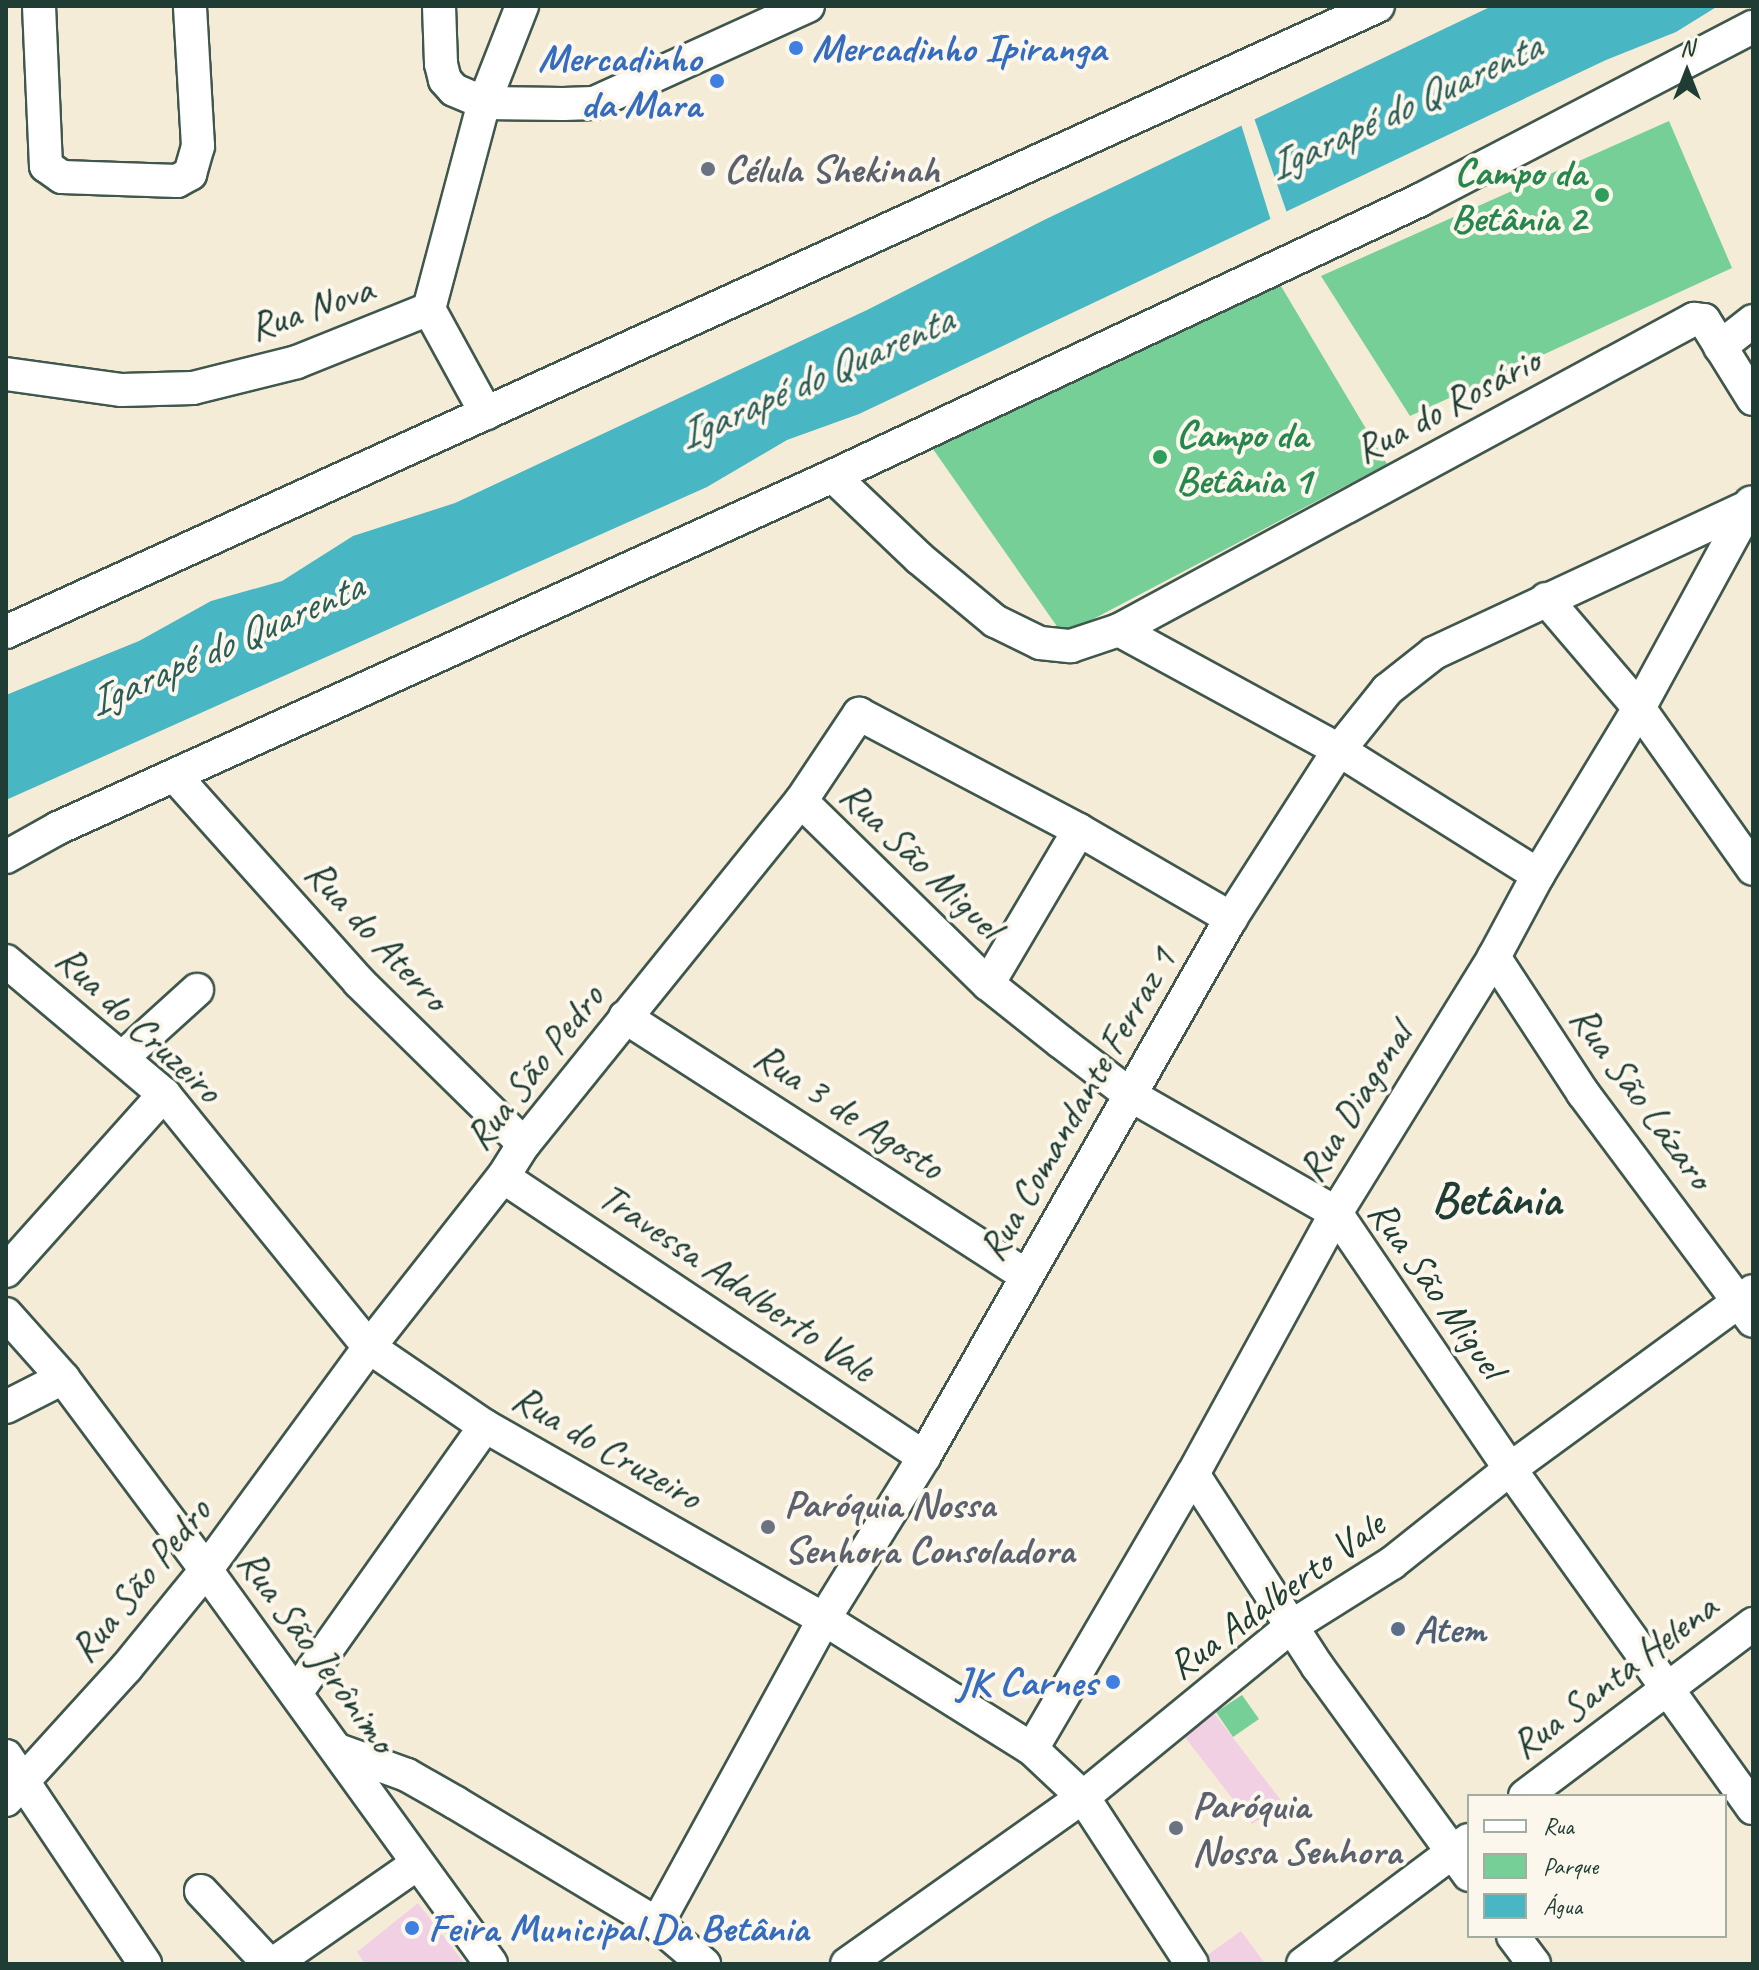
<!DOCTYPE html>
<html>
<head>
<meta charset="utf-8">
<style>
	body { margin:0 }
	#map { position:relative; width:1759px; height:1970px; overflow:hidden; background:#f5ecd7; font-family:Caveat,sans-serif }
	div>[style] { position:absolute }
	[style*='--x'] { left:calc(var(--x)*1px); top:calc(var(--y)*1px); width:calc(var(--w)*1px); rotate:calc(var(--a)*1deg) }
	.built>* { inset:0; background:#f1d0e3 }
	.green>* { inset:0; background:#75cf96 }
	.water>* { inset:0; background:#49b7c3 }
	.pier>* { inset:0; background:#f5ecd7 }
	.roads { filter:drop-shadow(2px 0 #3f574c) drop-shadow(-2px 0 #3f574c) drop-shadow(0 2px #3f574c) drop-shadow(0 -2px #3f574c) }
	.minor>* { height:32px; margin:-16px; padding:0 16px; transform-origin:16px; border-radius:16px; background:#fff }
	.dots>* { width:22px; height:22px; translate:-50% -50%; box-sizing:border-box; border:4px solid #fbf7ec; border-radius:50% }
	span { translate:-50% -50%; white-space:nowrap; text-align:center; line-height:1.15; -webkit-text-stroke:8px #fbf7ec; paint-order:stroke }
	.shop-label { font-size:40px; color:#366cbe; font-weight:700 }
	.left { translate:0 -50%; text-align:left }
	.right { translate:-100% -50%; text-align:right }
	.worship-label { font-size:40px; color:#5b616d; font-weight:700 }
	.leisure-label { font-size:40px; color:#27864d; font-weight:700 }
	.street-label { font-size:40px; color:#1f3d34 }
	.service-label { font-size:40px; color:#4e5e75; font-weight:700 }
	.water-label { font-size:42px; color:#2a5c58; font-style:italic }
	.district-label { font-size:48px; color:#1f3d34; font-weight:700 }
	.frame { position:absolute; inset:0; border:8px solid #1f3d34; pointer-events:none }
	.legend { position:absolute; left:1467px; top:1794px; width:260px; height:144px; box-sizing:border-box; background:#fbf7ec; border:2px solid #a3ada2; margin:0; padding:10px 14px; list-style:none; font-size:24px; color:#1f3d34 }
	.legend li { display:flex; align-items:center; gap:16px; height:40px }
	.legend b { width:40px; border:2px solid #a3ada2 }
	.north { position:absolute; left:1647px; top:32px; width:80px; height:80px; -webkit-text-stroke:6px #fbf7ec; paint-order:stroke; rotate:0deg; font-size:22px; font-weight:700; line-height:32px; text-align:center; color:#1f3d34 }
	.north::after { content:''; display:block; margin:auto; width:28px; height:36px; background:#1f3d34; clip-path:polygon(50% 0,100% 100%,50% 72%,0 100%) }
</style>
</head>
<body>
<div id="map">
	<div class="built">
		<i style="clip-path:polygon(1214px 1713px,1283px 1803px,1252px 1824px,1184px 1736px)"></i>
		<i style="clip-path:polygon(418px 1903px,465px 1964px,365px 1964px,357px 1952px)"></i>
		<i style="clip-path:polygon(1241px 1931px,1264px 1962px,1205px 1964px,1202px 1959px)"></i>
	</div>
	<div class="green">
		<i style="clip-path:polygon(1669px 121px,1732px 268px,1410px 416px,1321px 276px)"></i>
		<i style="clip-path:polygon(1275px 276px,1387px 464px,1063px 635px,933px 449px)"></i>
		<i style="clip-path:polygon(1242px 1695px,1259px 1719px,1233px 1737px,1216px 1712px)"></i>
	</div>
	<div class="water">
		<i style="clip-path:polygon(1492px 6px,1718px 6px,1676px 32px,1606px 60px,859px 414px,787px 440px,707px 487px,6px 800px,6px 695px,139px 641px,211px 601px,282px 581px,353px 536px,455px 503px,867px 310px,1044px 220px)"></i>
	</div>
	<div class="pier">
		<i style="clip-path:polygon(1253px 115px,1288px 216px,1272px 224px,1240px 121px)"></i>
	</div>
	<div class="roads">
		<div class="minor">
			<i style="--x:39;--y:6;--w:160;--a:87.5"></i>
			<i style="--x:46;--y:166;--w:19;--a:35"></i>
			<i style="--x:62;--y:177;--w:115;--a:2"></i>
			<i style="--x:177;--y:181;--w:15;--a:-28"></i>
			<i style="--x:190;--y:174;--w:29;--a:-74"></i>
			<i style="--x:198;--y:146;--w:140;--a:-93.3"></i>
			<i style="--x:439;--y:6;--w:58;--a:88"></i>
			<i style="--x:441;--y:64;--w:16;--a:76"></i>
			<i style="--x:445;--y:80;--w:13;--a:48"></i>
			<i style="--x:454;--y:90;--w:33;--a:23"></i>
			<i style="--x:484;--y:103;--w:79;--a:0.7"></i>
			<i style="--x:563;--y:104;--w:31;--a:-2"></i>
			<i style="--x:594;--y:103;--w:235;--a:-24.4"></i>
			<i style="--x:429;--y:309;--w:119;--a:61.3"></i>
			<i style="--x:1720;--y:347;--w:42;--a:-38.2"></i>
			<i style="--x:6;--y:374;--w:117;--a:7.9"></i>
			<i style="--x:122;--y:390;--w:71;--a:-1.6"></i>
			<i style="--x:193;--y:388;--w:107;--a:-14"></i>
			<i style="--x:297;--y:362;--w:142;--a:-21.9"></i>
			<i style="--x:429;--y:309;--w:213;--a:-75.1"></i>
			<i style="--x:484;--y:103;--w:104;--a:-68.6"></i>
			<i style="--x:833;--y:476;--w:119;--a:43.6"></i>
			<i style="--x:919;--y:558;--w:99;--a:39.7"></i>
			<i style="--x:995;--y:621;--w:50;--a:26.1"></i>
			<i style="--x:1040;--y:643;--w:31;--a:6"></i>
			<i style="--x:1071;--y:646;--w:51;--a:-18.4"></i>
			<i style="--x:1119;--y:630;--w:654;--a:-28.41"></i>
			<i style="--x:1694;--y:319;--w:10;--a:6"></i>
			<i style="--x:1704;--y:320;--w:93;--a:58.2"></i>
			<i style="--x:1546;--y:599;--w:143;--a:49.5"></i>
			<i style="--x:1639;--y:708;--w:197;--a:54.7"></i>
			<i style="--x:1119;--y:630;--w:251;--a:28.6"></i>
			<i style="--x:1339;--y:750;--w:235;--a:32.1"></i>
			<i style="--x:6;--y:632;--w:1508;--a:-24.53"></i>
			<i style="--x:175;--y:776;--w:276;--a:48.2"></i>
			<i style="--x:359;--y:982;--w:231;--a:44.5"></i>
			<i style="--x:801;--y:801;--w:262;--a:44.4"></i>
			<i style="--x:988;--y:984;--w:93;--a:38.5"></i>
			<i style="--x:1061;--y:1042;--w:89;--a:37.3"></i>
			<i style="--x:1132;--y:1096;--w:235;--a:29.8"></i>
			<i style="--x:1336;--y:1213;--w:310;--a:55.8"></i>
			<i style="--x:1510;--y:1469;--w:417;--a:54.4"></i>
			<i style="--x:6;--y:857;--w:60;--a:-29.1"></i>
			<i style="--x:58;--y:828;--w:851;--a:-24.43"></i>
			<i style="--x:833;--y:476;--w:649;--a:-25.18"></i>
			<i style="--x:1420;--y:200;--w:375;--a:-27.5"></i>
			<i style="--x:1494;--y:957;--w:163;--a:56.8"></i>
			<i style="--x:1583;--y:1093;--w:284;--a:53.3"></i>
			<i style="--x:6;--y:961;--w:207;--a:40.1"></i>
			<i style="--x:164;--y:1094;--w:326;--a:51"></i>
			<i style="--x:369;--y:1347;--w:140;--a:34.3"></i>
			<i style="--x:485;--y:1426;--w:390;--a:29.7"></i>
			<i style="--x:824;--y:1619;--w:245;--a:32"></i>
			<i style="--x:1032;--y:1749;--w:70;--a:43.3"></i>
			<i style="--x:1083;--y:1797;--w:199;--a:56.9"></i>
			<i style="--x:988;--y:984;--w:179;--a:-59.4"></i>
			<i style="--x:625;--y:1017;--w:478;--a:32.8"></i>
			<i style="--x:123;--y:1057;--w:100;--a:-42.2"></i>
			<i style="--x:503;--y:1177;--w:506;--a:33.63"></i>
			<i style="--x:6;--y:1271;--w:237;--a:-48.2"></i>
			<i style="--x:6;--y:1314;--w:86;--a:48.3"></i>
			<i style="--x:63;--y:1378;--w:239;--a:53.3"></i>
			<i style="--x:206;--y:1570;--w:486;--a:54.1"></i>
			<i style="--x:6;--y:1407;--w:64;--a:-27"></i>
			<i style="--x:1193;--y:1474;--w:230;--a:57.1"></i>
			<i style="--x:1318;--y:1667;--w:257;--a:54"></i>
			<i style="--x:296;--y:1693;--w:327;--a:-54.7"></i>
			<i style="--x:1032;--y:1749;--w:319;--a:-59.7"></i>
			<i style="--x:1193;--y:1474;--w:298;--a:-61.3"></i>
			<i style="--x:1336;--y:1213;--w:301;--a:-58.3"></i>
			<i style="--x:1494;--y:957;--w:93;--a:-61.8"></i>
			<i style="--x:1538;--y:875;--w:195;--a:-58.8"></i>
			<i style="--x:1639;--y:708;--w:234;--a:-61.4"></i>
			<i style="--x:338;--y:1750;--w:73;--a:19.9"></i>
			<i style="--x:407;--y:1775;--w:56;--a:29.7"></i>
			<i style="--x:456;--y:1803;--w:235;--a:31"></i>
			<i style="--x:657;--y:1924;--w:62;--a:40.4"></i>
			<i style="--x:6;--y:1756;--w:250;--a:56.2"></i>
			<i style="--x:1525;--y:1796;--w:286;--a:-37"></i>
			<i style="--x:6;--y:1800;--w:180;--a:-47.7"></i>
			<i style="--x:127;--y:1667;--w:125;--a:-50.8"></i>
			<i style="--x:206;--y:1570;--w:276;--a:-53.8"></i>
			<i style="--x:369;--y:1347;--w:216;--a:-51.8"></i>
			<i style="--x:503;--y:1177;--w:39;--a:-58"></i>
			<i style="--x:524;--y:1144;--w:441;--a:-51.1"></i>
			<i style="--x:801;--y:801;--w:105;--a:-56.3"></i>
			<i style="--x:859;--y:714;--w:249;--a:27.8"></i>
			<i style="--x:1079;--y:830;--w:176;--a:30.1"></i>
			<i style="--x:201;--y:1891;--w:100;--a:47"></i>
			<i style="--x:657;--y:1924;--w:348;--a:-61.3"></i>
			<i style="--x:824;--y:1619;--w:190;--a:-58.3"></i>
			<i style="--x:924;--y:1457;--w:620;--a:-60.34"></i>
			<i style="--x:1231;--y:918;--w:200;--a:-57.3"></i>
			<i style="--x:1339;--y:750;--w:77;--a:-51.3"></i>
			<i style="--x:1387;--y:690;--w:60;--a:-38.2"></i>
			<i style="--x:1434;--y:653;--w:345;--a:-25"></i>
			<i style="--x:1513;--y:1936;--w:35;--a:53"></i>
			<i style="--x:273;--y:1964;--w:175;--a:-34.8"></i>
			<i style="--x:847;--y:1964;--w:289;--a:-35.3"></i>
			<i style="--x:1083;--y:1797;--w:270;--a:-39.3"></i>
			<i style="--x:1292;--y:1626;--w:118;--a:-32.2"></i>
			<i style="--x:1392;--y:1563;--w:151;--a:-38.5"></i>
			<i style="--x:1510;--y:1469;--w:301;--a:-36.2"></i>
			<i style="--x:1303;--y:1964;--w:207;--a:-36.8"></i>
		</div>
	</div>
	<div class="dots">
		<i style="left:796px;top:48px;background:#3f7fe0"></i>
		<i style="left:717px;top:81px;background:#3f7fe0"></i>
		<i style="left:708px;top:169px;background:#6b7280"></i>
		<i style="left:1602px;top:195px;background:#2e9e5b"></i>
		<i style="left:1160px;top:457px;background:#2e9e5b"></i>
		<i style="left:768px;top:1527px;background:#6b7280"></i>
		<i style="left:1398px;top:1629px;background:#5c6f8a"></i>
		<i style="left:1113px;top:1682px;background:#3f7fe0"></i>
		<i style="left:1176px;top:1828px;background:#6b7280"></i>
		<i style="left:412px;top:1928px;background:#3f7fe0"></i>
	</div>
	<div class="shop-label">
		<span class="left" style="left:812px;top:48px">Mercadinho Ipiranga</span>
		<span class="right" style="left:701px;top:81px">Mercadinho<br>da Mara</span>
		<span class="right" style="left:1097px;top:1682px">JK Carnes</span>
		<span class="left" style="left:428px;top:1928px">Feira Municipal Da Betânia</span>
	</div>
	<div class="worship-label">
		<span class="left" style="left:724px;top:169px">Célula Shekinah</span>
		<span class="left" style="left:784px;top:1527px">Paróquia Nossa<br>Senhora Consoladora</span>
		<span class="left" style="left:1192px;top:1828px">Paróquia<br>Nossa Senhora</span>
	</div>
	<div class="leisure-label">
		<span class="right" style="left:1586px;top:195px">Campo da<br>Betânia 2</span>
		<span class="left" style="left:1176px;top:457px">Campo da<br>Betânia 1</span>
	</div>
	<div class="street-label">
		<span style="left:311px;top:308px;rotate:-19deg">Rua Nova</span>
		<span style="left:1447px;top:405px;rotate:-28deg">Rua do Rosário</span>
		<span style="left:921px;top:860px;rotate:44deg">Rua São Miguel</span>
		<span style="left:377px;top:935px;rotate:47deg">Rua do Aterro</span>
		<span style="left:139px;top:1024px;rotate:43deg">Rua do Cruzeiro</span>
		<span style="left:534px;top:1067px;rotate:-52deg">Rua São Pedro</span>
		<span style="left:1642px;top:1097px;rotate:54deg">Rua São Lázaro</span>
		<span style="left:1355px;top:1102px;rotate:-58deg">Rua Diagonal</span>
		<span style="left:1077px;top:1104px;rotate:-60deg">Rua Comandante Ferraz 1</span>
		<span style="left:849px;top:1111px;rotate:33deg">Rua 3 de Agosto</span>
		<span style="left:737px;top:1282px;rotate:34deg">Travessa Adalberto Vale</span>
		<span style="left:1437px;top:1289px;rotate:55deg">Rua São Miguel</span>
		<span style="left:607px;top:1447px;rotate:30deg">Rua do Cruzeiro</span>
		<span style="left:140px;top:1580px;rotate:-51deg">Rua São Pedro</span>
		<span style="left:1276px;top:1595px;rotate:-36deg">Rua Adalberto Vale</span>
		<span style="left:317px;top:1651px;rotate:54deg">Rua São Jerônimo</span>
		<span style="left:1614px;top:1676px;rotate:-37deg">Rua Santa Helena</span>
	</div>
	<div class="service-label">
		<span class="left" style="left:1414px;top:1629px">Atem</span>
	</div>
	<div class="water-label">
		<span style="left:1404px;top:107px;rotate:-25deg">Igarapé do Quarenta</span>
		<span style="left:815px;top:378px;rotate:-24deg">Igarapé do Quarenta</span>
		<span style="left:225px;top:645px;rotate:-24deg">Igarapé do Quarenta</span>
	</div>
	<div class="district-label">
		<span style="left:1496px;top:1200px">Betânia</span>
	</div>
	<div class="frame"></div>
	<ul class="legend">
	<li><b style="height:10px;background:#fff"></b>Rua</li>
	<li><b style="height:22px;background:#75cf96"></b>Parque</li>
	<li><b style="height:22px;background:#49b7c3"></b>Água</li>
	</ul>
	<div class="north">N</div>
</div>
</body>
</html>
